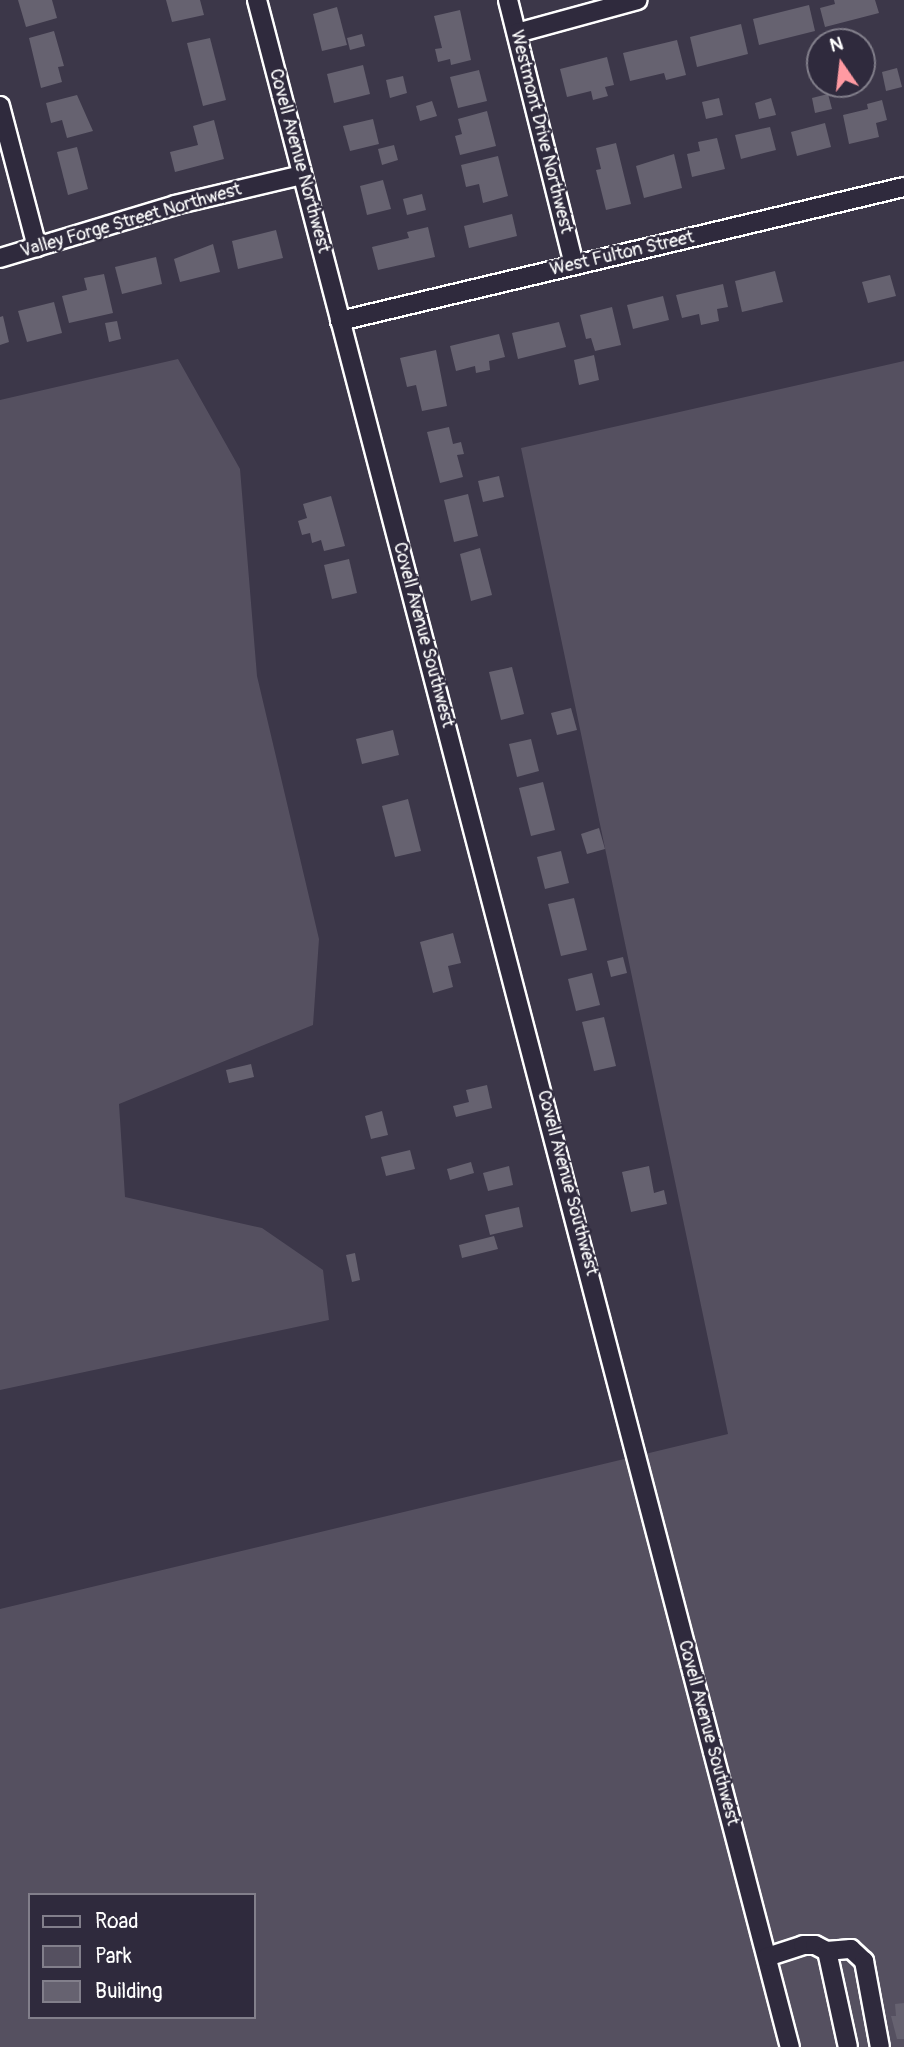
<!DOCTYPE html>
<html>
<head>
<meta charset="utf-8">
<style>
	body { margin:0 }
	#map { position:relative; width:904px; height:2047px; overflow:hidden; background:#3c3749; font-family:Pangolin,sans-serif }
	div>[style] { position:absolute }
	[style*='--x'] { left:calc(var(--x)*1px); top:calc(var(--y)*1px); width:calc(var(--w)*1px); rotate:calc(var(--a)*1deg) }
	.green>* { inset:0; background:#555060 }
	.building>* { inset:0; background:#666270 }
	.roads { filter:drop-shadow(2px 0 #fff) drop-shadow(-2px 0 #fff) drop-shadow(0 2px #fff) drop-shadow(0 -2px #fff) }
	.minor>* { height:18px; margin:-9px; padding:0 9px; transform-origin:9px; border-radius:9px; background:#2f2a3d }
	span { translate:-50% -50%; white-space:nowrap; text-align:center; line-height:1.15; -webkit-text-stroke:5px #2f2a3d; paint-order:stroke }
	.street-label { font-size:18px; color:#fff }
	.legend { position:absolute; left:28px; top:1893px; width:228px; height:126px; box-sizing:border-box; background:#2f2a3d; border:2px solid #827f8b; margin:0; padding:9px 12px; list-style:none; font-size:21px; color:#fff }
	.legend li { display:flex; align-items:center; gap:14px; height:35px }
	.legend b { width:35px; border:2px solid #827f8b }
	.north { position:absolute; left:806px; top:28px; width:70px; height:70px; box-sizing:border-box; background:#2f2a3d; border:2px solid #827f8b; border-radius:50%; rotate:346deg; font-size:19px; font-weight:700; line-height:28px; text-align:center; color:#fff }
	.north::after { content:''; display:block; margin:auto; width:24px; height:32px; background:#ff9aa2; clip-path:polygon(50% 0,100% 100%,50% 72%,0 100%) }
</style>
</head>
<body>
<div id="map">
	<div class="green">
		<i style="clip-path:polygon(178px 359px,240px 469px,257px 676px,319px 939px,313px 1025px,119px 1104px,125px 1197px,262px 1228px,323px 1270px,329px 1320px,0 1390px,0 400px)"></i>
		<i style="clip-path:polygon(evenodd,904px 361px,904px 2047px,0 2047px,0 1609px,728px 1434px,521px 448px,904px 361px,30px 1895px,254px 1895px,254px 2017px,30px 2017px,30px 1895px)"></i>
	</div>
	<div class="building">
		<i style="clip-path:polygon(18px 0,52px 0,57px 18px,26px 27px)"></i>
		<i style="clip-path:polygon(166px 0,200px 0,204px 15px,172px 22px)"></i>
		<i style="clip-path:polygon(834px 0,875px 0,879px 13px,825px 27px,820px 8px,835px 4px)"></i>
		<i style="clip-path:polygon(809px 5px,815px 31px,759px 45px,753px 19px)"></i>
		<i style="clip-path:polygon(337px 7px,347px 45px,322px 51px,313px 14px)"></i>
		<i style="clip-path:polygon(460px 10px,471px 60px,451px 65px,450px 59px,438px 62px,435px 49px,442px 48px,434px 16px)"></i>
		<i style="clip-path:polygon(741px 24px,748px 54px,697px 67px,690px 37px)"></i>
		<i style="clip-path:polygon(54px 31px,64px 66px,58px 67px,62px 82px,41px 88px,29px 38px)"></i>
		<i style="clip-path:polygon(362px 34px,365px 46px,350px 50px,347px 38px)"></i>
		<i style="clip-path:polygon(210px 38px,226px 100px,203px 106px,187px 43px)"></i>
		<i style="clip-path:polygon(677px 40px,686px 75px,666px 80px,664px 73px,630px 81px,623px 53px)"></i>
		<i style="clip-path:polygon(607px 57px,614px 85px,605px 87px,608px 96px,593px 100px,591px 91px,567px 97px,560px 69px)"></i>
		<i style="clip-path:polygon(363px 65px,370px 94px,334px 103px,327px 74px)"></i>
		<i style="clip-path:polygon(897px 68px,902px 87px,886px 91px,882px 72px)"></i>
		<i style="clip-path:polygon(479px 70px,487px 101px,458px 108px,450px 77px)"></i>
		<i style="clip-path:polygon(403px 76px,407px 93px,390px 98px,386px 80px)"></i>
		<i style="clip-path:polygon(828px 94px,832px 109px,815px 113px,812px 98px)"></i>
		<i style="clip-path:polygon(77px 95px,93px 131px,67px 138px,62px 120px,51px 123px,46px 103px)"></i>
		<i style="clip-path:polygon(719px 98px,723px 115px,706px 119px,702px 102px)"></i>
		<i style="clip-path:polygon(771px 98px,776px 115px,759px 119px,755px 103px)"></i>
		<i style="clip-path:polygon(882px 100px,887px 120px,876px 123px,879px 137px,849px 144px,843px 115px,868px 109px,867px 104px)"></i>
		<i style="clip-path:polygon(432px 101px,437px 116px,420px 121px,416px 106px)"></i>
		<i style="clip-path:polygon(487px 111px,496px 146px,460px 155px,455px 136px,462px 134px,458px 119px)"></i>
		<i style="clip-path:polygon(373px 119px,379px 144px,350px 151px,343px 126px)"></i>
		<i style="clip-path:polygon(214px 120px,224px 159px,175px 172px,170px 152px,198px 145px,193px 126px)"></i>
		<i style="clip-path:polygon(825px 123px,831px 147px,797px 156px,791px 132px)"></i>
		<i style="clip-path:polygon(770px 127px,776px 150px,741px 159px,735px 135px)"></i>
		<i style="clip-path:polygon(717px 138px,725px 169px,692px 177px,687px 154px,700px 151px,698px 142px)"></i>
		<i style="clip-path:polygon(616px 143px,631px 204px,606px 210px,596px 170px,601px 169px,596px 148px)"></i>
		<i style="clip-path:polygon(394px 145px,398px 160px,382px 165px,378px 149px)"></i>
		<i style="clip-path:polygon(77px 147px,88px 189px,68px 195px,57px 152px)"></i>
		<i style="clip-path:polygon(674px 154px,682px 188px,644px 198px,636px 166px)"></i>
		<i style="clip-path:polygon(498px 156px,508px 196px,483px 203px,479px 184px,466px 187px,461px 165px)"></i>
		<i style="clip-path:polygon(383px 180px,391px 209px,367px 215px,360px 186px)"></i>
		<i style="clip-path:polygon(422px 194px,426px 210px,407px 215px,403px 199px)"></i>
		<i style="clip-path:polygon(512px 214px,517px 236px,469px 248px,464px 226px)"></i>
		<i style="clip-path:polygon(428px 227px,435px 257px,378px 270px,372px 247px,409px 238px,407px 232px)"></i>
		<i style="clip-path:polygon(276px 230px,283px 258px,238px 269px,232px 241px)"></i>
		<i style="clip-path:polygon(213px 244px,220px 272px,180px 282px,174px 259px)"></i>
		<i style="clip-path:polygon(156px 257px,162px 284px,122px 294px,115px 267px)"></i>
		<i style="clip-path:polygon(775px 271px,783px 302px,742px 312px,735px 281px)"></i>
		<i style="clip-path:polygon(104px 274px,113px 313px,69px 323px,62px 296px,87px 290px,84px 278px)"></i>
		<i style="clip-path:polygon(890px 275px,896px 296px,868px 303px,862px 282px)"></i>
		<i style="clip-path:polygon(723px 284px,728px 307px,717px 309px,719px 321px,701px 325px,699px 314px,682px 318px,676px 295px)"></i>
		<i style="clip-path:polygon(663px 296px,669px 320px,633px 329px,627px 305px)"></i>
		<i style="clip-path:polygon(54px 302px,62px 333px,27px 342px,18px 311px)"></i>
		<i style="clip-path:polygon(612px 307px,621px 345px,595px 351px,591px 338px,586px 339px,580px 315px)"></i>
		<i style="clip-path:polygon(3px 316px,9px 342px,0 345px,0 317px)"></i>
		<i style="clip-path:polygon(117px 321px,121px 339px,109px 342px,105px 323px)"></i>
		<i style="clip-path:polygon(559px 322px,566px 347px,518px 359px,512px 333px)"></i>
		<i style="clip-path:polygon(499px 334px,505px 357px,489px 361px,490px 370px,476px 373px,475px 366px,456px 371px,450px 346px)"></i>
		<i style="clip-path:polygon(436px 350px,447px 406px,422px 411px,416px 385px,407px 387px,400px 358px)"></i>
		<i style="clip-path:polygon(594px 355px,599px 380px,579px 385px,574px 360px)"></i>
		<i style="clip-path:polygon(449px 427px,453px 444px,461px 442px,464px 454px,457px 455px,463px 477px,440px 483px,427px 432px)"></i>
		<i style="clip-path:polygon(499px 476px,504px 497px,483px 502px,478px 481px)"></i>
		<i style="clip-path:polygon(468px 494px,478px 536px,454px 542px,444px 500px)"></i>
		<i style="clip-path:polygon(331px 496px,345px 546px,324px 551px,321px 540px,312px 543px,310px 533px,302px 535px,298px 521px,307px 518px,303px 504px)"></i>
		<i style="clip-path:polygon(480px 548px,492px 595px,471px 601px,460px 554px)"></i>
		<i style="clip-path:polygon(349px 559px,357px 593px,332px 599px,324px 565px)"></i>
		<i style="clip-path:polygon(512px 667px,524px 714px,501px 720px,489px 672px)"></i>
		<i style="clip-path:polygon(571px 708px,577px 730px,557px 735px,551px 713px)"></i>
		<i style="clip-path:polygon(393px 730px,399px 755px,362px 764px,356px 739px)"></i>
		<i style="clip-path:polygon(531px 739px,539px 771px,517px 777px,509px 744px)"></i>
		<i style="clip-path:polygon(543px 782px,555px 830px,531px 836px,519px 788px)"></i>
		<i style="clip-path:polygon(408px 799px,421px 851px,395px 857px,382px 806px)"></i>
		<i style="clip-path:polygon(599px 828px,605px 849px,587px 854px,581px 834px)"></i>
		<i style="clip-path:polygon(561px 851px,569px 883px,545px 889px,537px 857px)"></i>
		<i style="clip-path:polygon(574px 898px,587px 950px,561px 956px,548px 904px)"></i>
		<i style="clip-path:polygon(453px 933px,461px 963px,448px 966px,453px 987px,433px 993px,420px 942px)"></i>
		<i style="clip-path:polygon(623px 957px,627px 973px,611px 977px,607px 961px)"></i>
		<i style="clip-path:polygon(592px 973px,600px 1005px,576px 1011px,568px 979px)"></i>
		<i style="clip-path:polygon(604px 1017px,616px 1066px,594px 1071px,582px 1022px)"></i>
		<i style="clip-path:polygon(251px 1064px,254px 1077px,229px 1083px,226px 1070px)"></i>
		<i style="clip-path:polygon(487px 1085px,492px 1108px,456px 1117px,453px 1106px,469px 1102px,466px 1090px)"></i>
		<i style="clip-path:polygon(382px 1111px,388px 1135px,371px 1139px,365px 1116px)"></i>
		<i style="clip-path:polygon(410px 1150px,415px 1169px,386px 1176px,381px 1157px)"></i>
		<i style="clip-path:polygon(471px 1162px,474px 1173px,450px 1180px,447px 1169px)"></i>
		<i style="clip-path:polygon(509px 1166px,513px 1185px,488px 1191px,483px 1173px)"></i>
		<i style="clip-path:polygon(649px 1166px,654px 1193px,664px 1190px,667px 1204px,631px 1212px,622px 1172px)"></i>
		<i style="clip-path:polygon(519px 1207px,523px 1227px,490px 1235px,485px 1215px)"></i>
		<i style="clip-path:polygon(494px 1236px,498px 1249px,462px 1258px,459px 1245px)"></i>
		<i style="clip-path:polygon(355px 1253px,360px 1280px,352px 1282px,346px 1255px)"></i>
		<i style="clip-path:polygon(904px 2003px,904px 2039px,897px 2039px,891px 2016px,896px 2016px,895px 2004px)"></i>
	</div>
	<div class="roads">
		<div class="minor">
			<i style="--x:257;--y:0;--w:2115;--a:75.41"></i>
			<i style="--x:508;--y:0;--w:273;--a:76"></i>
			<i style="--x:517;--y:33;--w:125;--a:-15.3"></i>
			<i style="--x:0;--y:106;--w:146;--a:75.3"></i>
			<i style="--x:0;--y:258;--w:183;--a:-16.8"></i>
			<i style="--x:175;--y:205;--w:130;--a:-13.3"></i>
			<i style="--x:340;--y:321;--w:580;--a:-13.37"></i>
			<i style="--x:827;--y:1951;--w:24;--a:-5"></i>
			<i style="--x:851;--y:1949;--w:18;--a:43"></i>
			<i style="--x:864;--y:1961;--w:87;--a:79.5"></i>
			<i style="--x:767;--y:1957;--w:38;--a:-18"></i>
			<i style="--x:803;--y:1945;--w:12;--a:0"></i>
			<i style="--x:815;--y:1945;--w:13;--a:27"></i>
			<i style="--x:827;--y:1951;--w:98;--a:77.7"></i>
		</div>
	</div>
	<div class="street-label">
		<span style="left:541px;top:132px;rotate:76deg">Westmont Drive Northwest</span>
		<span style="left:299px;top:161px;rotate:75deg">Covell Avenue Northwest</span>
		<span style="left:131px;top:221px;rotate:-16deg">Valley Forge Street Northwest</span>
		<span style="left:622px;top:254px;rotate:-13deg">West Fulton Street</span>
		<span style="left:423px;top:635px;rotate:75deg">Covell Avenue Southwest</span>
		<span style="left:567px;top:1183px;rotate:75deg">Covell Avenue Southwest</span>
		<span style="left:708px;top:1733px;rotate:75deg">Covell Avenue Southwest</span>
	</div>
	<ul class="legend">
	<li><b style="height:9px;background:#2f2a3d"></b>Road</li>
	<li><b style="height:19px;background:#555060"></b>Park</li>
	<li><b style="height:19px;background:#666270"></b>Building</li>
	</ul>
	<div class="north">N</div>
</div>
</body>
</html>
